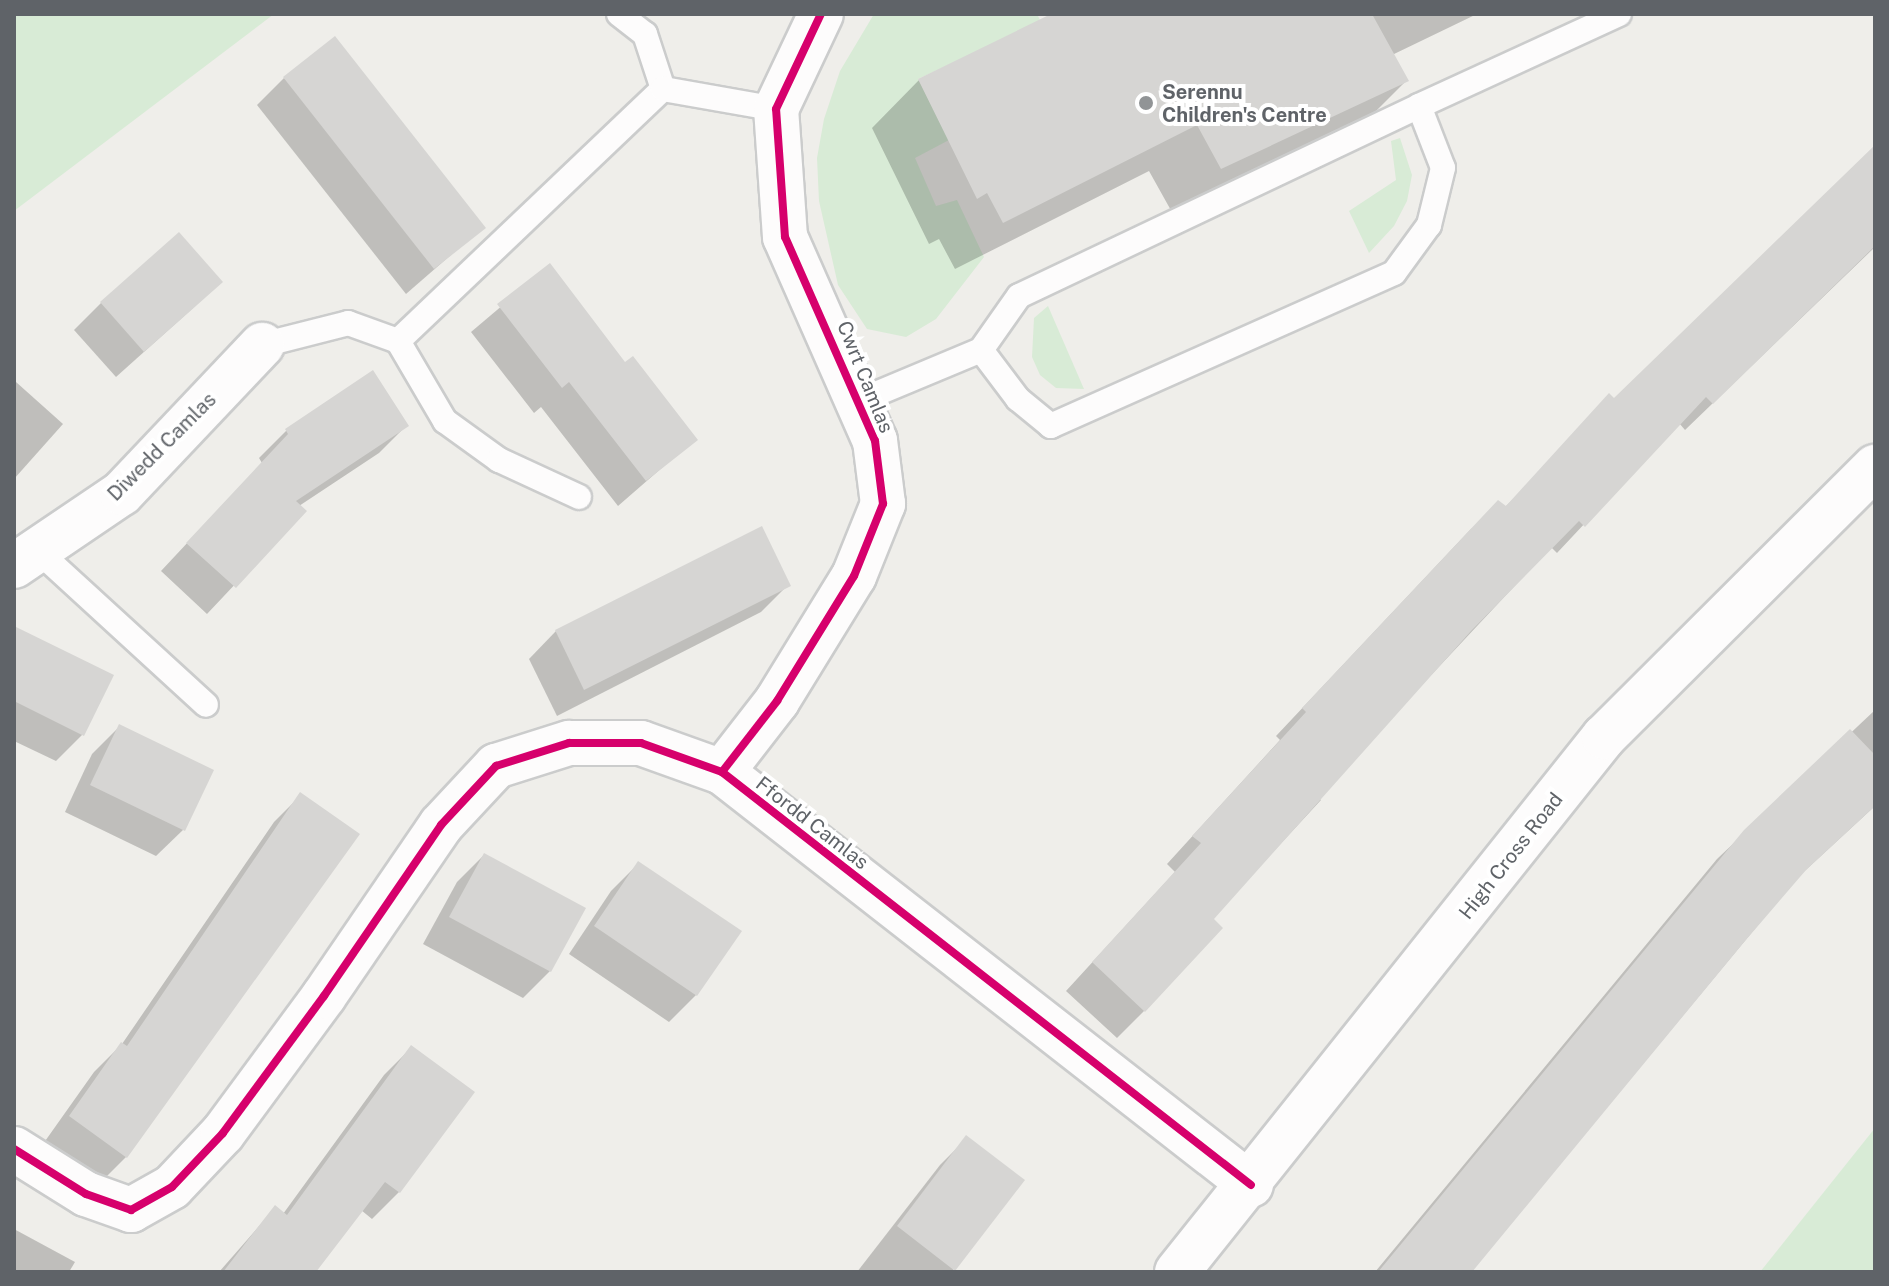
<!DOCTYPE html>
<html>
<head>
<meta charset="utf-8">
<style>
	body { margin:0 }
	#map { position:relative; width:1889px; height:1286px; overflow:hidden; background:#efeeea; font-family:"Public Sans",sans-serif }
	div>[style] { position:absolute }
	[style*='--x'] { left:calc(var(--x)*1px); top:calc(var(--y)*1px); width:calc(var(--w)*1px); rotate:calc(var(--a)*1deg) }
	.green>* { inset:0; background:#d8ebd6 }
	.shadow>* { inset:0; background:#0003 }
	.building>* { inset:0; background:#d6d5d3 }
	.roads { filter:drop-shadow(2px 0 #cbcccc) drop-shadow(-2px 0 #cbcccc) drop-shadow(0 2px #cbcccc) drop-shadow(0 -2px #cbcccc) }
	.service>* { height:24px; margin:-12px; padding:0 12px; transform-origin:12px; border-radius:12px; background:#fdfcfc }
	.minor>* { height:44px; margin:-22px; padding:0 22px; transform-origin:22px; border-radius:22px; background:#fdfcfc }
	.secondary>* { height:44px; margin:-22px; padding:0 22px; transform-origin:22px; border-radius:22px; background:#fdfcfc }
	.cycleway>* { height:8px; margin:-4px; padding:0 4px; transform-origin:4px; border-radius:4px; background:#d6006c }
	.dots>* { width:22px; height:22px; translate:-50% -50%; box-sizing:border-box; border:4px solid #fff; border-radius:50% }
	span { translate:-50% -50%; white-space:nowrap; text-align:center; line-height:1.15; -webkit-text-stroke:8px #fff; paint-order:stroke }
	.poi-label { font-size:20px; color:#5f6368; font-weight:700 }
	.left { translate:0 -50%; text-align:left }
	.street-label { font-size:20px; color:#5f6368 }
	.frame { position:absolute; inset:0; border:16px solid #5f6368; pointer-events:none }
</style>
</head>
<body>
<div id="map">
	<div class="green">
		<i style="clip-path:polygon(14px 14px,274px 14px,14px 211px)"></i>
		<i style="clip-path:polygon(874px 14px,1037px 14px,1041px 22px,918px 79px,949px 140px,915px 158px,936px 206px,957px 200px,984px 257px,936px 319px,906px 337px,867px 329px,838px 285px,819px 201px,817px 158px,824px 119px,840px 71px)"></i>
		<i style="clip-path:polygon(1400px 138px,1412px 175px,1407px 201px,1394px 226px,1369px 253px,1349px 211px,1396px 180px,1391px 141px)"></i>
		<i style="clip-path:polygon(1048px 306px,1084px 389px,1056px 388px,1040px 375px,1032px 357px,1034px 318px)"></i>
		<i style="clip-path:polygon(1875px 1128px,1875px 1272px,1760px 1272px)"></i>
	</div>
	<div class="shadow">
		<i style="clip-path:polygon(1055px 14px,1477px 14px,1392px 55px,1406px 81px,1359px 128px,1173px 214px,1149px 171px,955px 269px,939px 239px,929px 244px,872px 128px,919px 80px)"></i>
		<i style="clip-path:polygon(284px 78px,483px 227px,406px 294px,257px 105px)"></i>
		<i style="clip-path:polygon(1875px 149px,1875px 247px,1685px 430px,1679px 423px,1557px 553px,1551px 547px,1317px 797px,1321px 800px,1211px 919px,1144px 1011px,1117px 1038px,1066px 991px,1175px 872px,1167px 864px,1280px 740px,1276px 736px,1471px 529px,1504px 508px)"></i>
		<i style="clip-path:polygon(549px 266px,625px 365px,695px 439px,618px 506px,541px 407px,534px 413px,471px 332px)"></i>
		<i style="clip-path:polygon(101px 303px,193px 308px,116px 377px,74px 330px)"></i>
		<i style="clip-path:polygon(373px 373px,406px 426px,379px 453px,299px 506px,304px 511px,207px 614px,161px 571px,262px 463px,259px 458px,286px 431px)"></i>
		<i style="clip-path:polygon(16px 382px,63px 424px,14px 479px,14px 384px)"></i>
		<i style="clip-path:polygon(788px 585px,761px 612px,557px 716px,529px 659px,556px 631px)"></i>
		<i style="clip-path:polygon(14px 637px,83px 734px,56px 761px,14px 741px)"></i>
		<i style="clip-path:polygon(1875px 710px,1875px 806px,1797px 878px,1470px 1272px,1375px 1272px,1717px 859px)"></i>
		<i style="clip-path:polygon(119px 727px,184px 829px,156px 856px,65px 812px,92px 754px)"></i>
		<i style="clip-path:polygon(301px 795px,126px 1157px,99px 1184px,43px 1144px,94px 1072px,122px 1044px,274px 822px)"></i>
		<i style="clip-path:polygon(484px 855px,583px 909px,550px 971px,523px 998px,423px 944px,457px 882px)"></i>
		<i style="clip-path:polygon(638px 864px,696px 995px,669px 1022px,569px 954px,611px 891px)"></i>
		<i style="clip-path:polygon(411px 1048px,399px 1192px,372px 1219px,361px 1210px,313px 1272px,219px 1272px,275px 1208px,283px 1214px,384px 1075px)"></i>
		<i style="clip-path:polygon(967px 1138px,953px 1270px,857px 1272px,940px 1165px)"></i>
		<i style="clip-path:polygon(14px 1229px,75px 1262px,69px 1272px,14px 1272px)"></i>
	</div>
	<div class="building">
		<i style="clip-path:polygon(1051px 14px,1372px 14px,1409px 81px,1221px 169px,1197px 125px,1003px 223px,987px 193px,977px 199px,918px 79px)"></i>
		<i style="clip-path:polygon(335px 36px,486px 228px,434px 269px,283px 77px)"></i>
		<i style="clip-path:polygon(1875px 145px,1875px 246px,1713px 404px,1706px 397px,1585px 527px,1579px 521px,1471px 631px,1214px 919px,1223px 928px,1145px 1012px,1092px 962px,1201px 843px,1192px 836px,1306px 712px,1302px 708px,1498px 500px,1506px 506px,1609px 393px,1614px 398px)"></i>
		<i style="clip-path:polygon(179px 232px,223px 282px,144px 352px,100px 302px)"></i>
		<i style="clip-path:polygon(550px 263px,625px 362px,633px 356px,698px 440px,646px 481px,569px 382px,562px 388px,497px 304px)"></i>
		<i style="clip-path:polygon(373px 370px,409px 426px,296px 501px,307px 511px,236px 588px,186px 543px,288px 434px,285px 429px)"></i>
		<i style="clip-path:polygon(762px 526px,791px 586px,584px 690px,555px 630px)"></i>
		<i style="clip-path:polygon(14px 626px,114px 675px,84px 736px,14px 701px)"></i>
		<i style="clip-path:polygon(119px 724px,214px 770px,185px 831px,90px 785px)"></i>
		<i style="clip-path:polygon(1850px 729px,1875px 755px,1875px 806px,1806px 870px,1745px 941px,1472px 1272px,1378px 1272px,1744px 830px)"></i>
		<i style="clip-path:polygon(300px 792px,360px 834px,127px 1158px,69px 1116px,121px 1042px,127px 1046px)"></i>
		<i style="clip-path:polygon(484px 853px,586px 908px,551px 972px,449px 917px)"></i>
		<i style="clip-path:polygon(638px 861px,742px 931px,697px 996px,594px 926px)"></i>
		<i style="clip-path:polygon(411px 1045px,475px 1092px,400px 1193px,385px 1182px,316px 1272px,223px 1272px,275px 1205px,287px 1215px)"></i>
		<i style="clip-path:polygon(966px 1135px,1025px 1180px,955px 1271px,897px 1226px)"></i>
	</div>
	<div class="roads">
		<div class="service">
			<i style="--x:619;--y:14;--w:33;--a:38"></i>
			<i style="--x:645;--y:34;--w:58;--a:71.9"></i>
			<i style="--x:1419;--y:106;--w:220;--a:-24.7"></i>
			<i style="--x:398;--y:341;--w:366;--a:-43.6"></i>
			<i style="--x:663;--y:89;--w:115;--a:10"></i>
			<i style="--x:262;--y:345;--w:89;--a:-14.3"></i>
			<i style="--x:348;--y:323;--w:53;--a:19.8"></i>
			<i style="--x:398;--y:341;--w:93;--a:59.6"></i>
			<i style="--x:445;--y:421;--w:67;--a:35.8"></i>
			<i style="--x:499;--y:460;--w:88;--a:24.8"></i>
			<i style="--x:859;--y:401;--w:132;--a:-22.7"></i>
			<i style="--x:981;--y:350;--w:66;--a:-54.9"></i>
			<i style="--x:1019;--y:296;--w:443;--a:-25.4"></i>
			<i style="--x:1419;--y:106;--w:66;--a:68.8"></i>
			<i style="--x:1443;--y:168;--w:59;--a:103.8"></i>
			<i style="--x:1429;--y:225;--w:59;--a:126.1"></i>
			<i style="--x:1394;--y:273;--w:376;--a:156"></i>
			<i style="--x:1051;--y:426;--w:43;--a:-140.7"></i>
			<i style="--x:1018;--y:399;--w:61;--a:-127.1"></i>
			<i style="--x:37;--y:550;--w:229;--a:42.5"></i>
		</div>
		<div class="minor">
			<i style="--x:14;--y:566;--w:130;--a:-34.1"></i>
			<i style="--x:122;--y:493;--w:204;--a:-46.6"></i>
			<i style="--x:722;--y:772;--w:90;--a:-52.2"></i>
			<i style="--x:777;--y:701;--w:147;--a:-58.4"></i>
			<i style="--x:854;--y:576;--w:78;--a:-68.1"></i>
			<i style="--x:883;--y:504;--w:64;--a:-97.2"></i>
			<i style="--x:875;--y:441;--w:223;--a:-113.8"></i>
			<i style="--x:785;--y:237;--w:128;--a:-94"></i>
			<i style="--x:776;--y:109;--w:105;--a:-64.7"></i>
			<i style="--x:14;--y:1149;--w:85;--a:32"></i>
			<i style="--x:86;--y:1194;--w:48;--a:19.6"></i>
			<i style="--x:131;--y:1210;--w:47;--a:-29.3"></i>
			<i style="--x:172;--y:1187;--w:74;--a:-46.6"></i>
			<i style="--x:223;--y:1133;--w:170;--a:-53.6"></i>
			<i style="--x:324;--y:996;--w:207;--a:-55.6"></i>
			<i style="--x:441;--y:825;--w:81;--a:-47"></i>
			<i style="--x:496;--y:766;--w:77;--a:-17.5"></i>
			<i style="--x:569;--y:743;--w:72;--a:0"></i>
			<i style="--x:641;--y:743;--w:86;--a:19.7"></i>
			<i style="--x:722;--y:772;--w:671;--a:37.98"></i>
		</div>
		<div class="secondary">
			<i style="--x:1177;--y:1272;--w:685;--a:-51.41"></i>
			<i style="--x:1604;--y:737;--w:383;--a:-44.9"></i>
		</div>
	</div>
	<div class="cycleway">
		<i style="--x:722;--y:772;--w:90;--a:-52.2"></i>
		<i style="--x:777;--y:701;--w:147;--a:-58.4"></i>
		<i style="--x:854;--y:576;--w:78;--a:-68.1"></i>
		<i style="--x:883;--y:504;--w:64;--a:-97.2"></i>
		<i style="--x:875;--y:441;--w:223;--a:-113.8"></i>
		<i style="--x:785;--y:237;--w:128;--a:-94"></i>
		<i style="--x:776;--y:109;--w:105;--a:-64.7"></i>
		<i style="--x:14;--y:1149;--w:85;--a:32"></i>
		<i style="--x:86;--y:1194;--w:48;--a:19.6"></i>
		<i style="--x:131;--y:1210;--w:47;--a:-29.3"></i>
		<i style="--x:172;--y:1187;--w:74;--a:-46.6"></i>
		<i style="--x:223;--y:1133;--w:170;--a:-53.6"></i>
		<i style="--x:324;--y:996;--w:207;--a:-55.6"></i>
		<i style="--x:441;--y:825;--w:81;--a:-47"></i>
		<i style="--x:496;--y:766;--w:77;--a:-17.5"></i>
		<i style="--x:569;--y:743;--w:72;--a:0"></i>
		<i style="--x:641;--y:743;--w:86;--a:19.7"></i>
		<i style="--x:722;--y:772;--w:671;--a:37.98"></i>
	</div>
	<div class="dots">
		<i style="left:1146px;top:103px;background:#919496"></i>
	</div>
	<div class="poi-label">
		<span class="left" style="left:1162px;top:104px">Serennu<br>Children's Centre</span>
	</div>
	<div class="street-label">
		<span style="left:865px;top:377px;rotate:68deg">Cwrt Camlas</span>
		<span style="left:162px;top:447px;rotate:-45deg">Diwedd Camlas</span>
		<span style="left:812px;top:823px;rotate:38deg">Ffordd Camlas</span>
		<span style="left:1511px;top:856px;rotate:-52deg">High Cross Road</span>
	</div>
	<div class="frame"></div>
</div>
</body>
</html>
